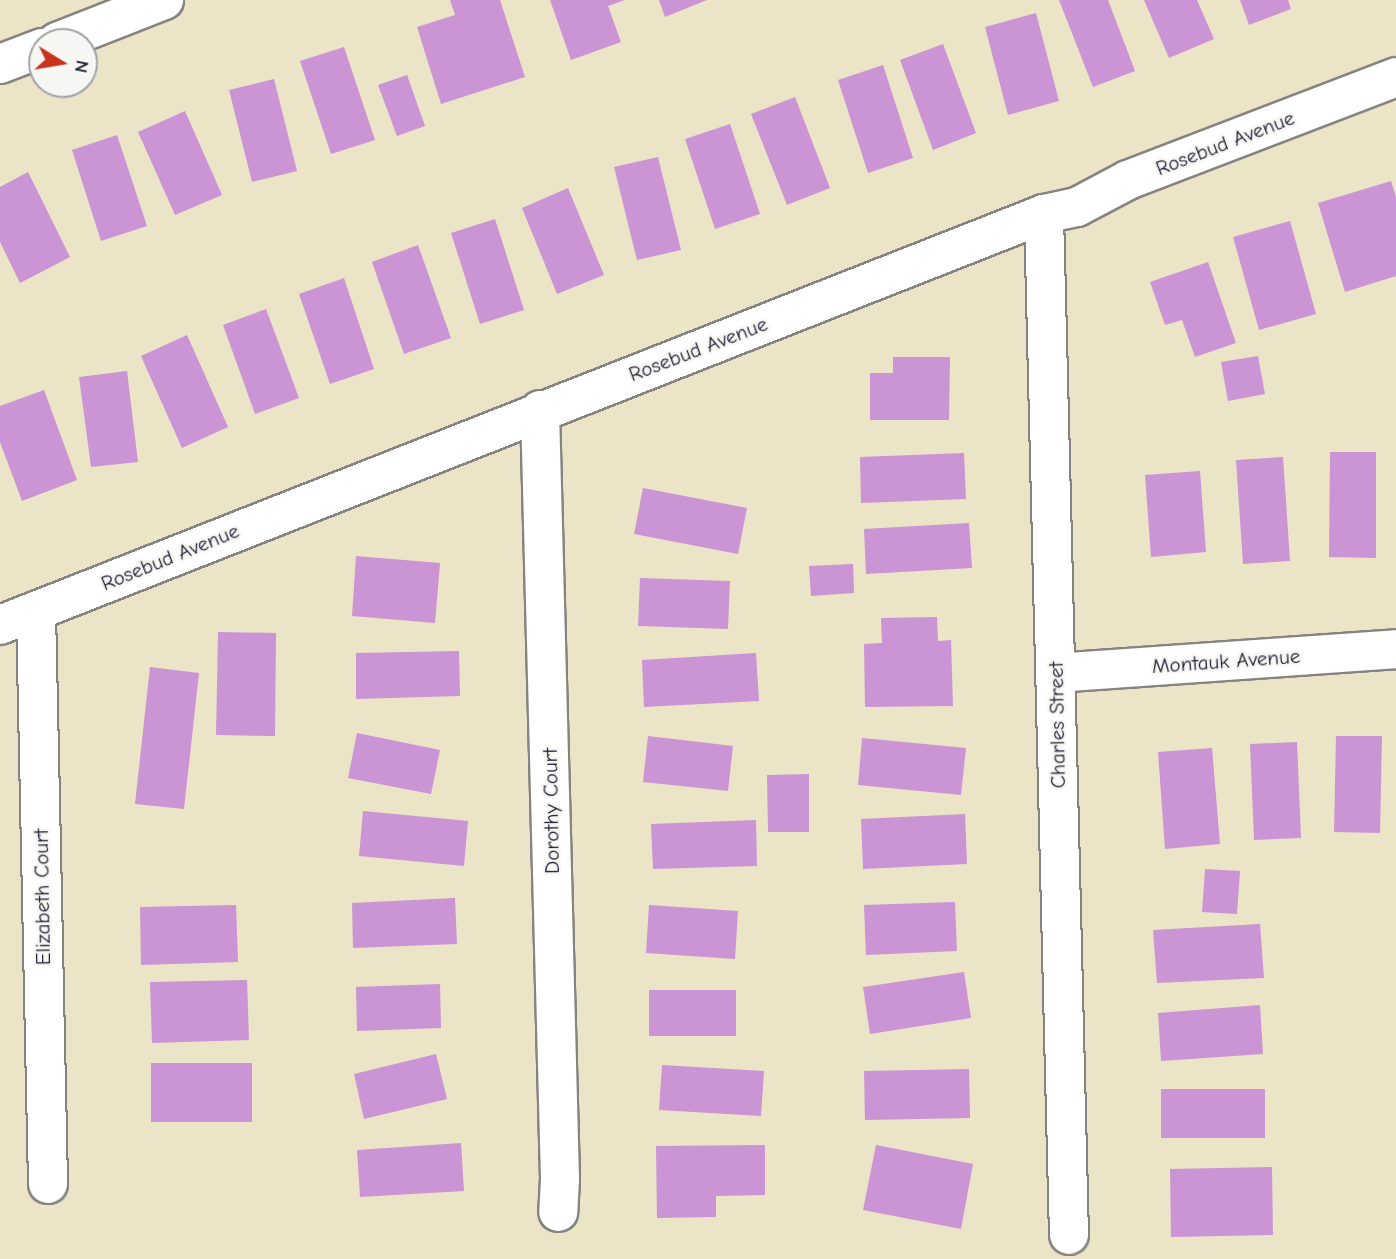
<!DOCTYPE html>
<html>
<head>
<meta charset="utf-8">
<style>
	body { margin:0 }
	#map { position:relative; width:1396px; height:1259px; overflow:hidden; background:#ebe4c7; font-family:"Comic Neue",sans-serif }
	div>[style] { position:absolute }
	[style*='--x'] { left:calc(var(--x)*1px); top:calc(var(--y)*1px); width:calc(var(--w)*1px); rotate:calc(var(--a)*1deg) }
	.building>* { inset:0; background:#ca94d5 }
	.roads { filter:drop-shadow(2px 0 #868381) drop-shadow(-2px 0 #868381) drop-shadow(0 2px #868381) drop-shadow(0 -2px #868381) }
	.minor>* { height:38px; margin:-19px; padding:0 19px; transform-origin:19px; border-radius:19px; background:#fff }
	span { translate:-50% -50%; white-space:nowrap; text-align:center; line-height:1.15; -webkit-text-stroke:5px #f6f6f2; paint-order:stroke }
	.street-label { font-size:21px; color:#22223b }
	.north { position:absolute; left:28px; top:28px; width:70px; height:70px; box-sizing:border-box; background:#f6f6f2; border:2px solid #a1a1a9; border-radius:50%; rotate:101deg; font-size:19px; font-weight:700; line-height:28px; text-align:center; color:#22223b }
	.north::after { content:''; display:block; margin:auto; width:24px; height:32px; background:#c8321e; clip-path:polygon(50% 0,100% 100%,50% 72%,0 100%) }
</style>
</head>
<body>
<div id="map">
	<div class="building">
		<i style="clip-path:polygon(450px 0,500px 0,525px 77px,441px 104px,417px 27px,455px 15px)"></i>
		<i style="clip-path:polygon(550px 0,625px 0,608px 6px,621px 42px,571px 60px)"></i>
		<i style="clip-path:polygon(659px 0,707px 0,665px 17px)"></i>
		<i style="clip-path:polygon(1059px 0,1108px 0,1135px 71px,1093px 87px)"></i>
		<i style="clip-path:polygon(1144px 0,1197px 0,1214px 39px,1169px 58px)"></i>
		<i style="clip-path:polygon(1240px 0,1288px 0,1291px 9px,1249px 25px)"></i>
		<i style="clip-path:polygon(1036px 13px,1059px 101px,1008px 115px,985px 27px)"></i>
		<i style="clip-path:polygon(943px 44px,976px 133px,933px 150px,900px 60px)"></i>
		<i style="clip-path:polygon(344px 47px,375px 140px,331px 154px,300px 61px)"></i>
		<i style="clip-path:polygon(883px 65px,913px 158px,868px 173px,838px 80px)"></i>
		<i style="clip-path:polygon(407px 75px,425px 126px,397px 136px,378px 85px)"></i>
		<i style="clip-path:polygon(274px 79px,297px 171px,252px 182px,229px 90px)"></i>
		<i style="clip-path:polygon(795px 97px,830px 188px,787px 205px,751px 114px)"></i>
		<i style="clip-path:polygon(185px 111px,222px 195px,175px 215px,138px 132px)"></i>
		<i style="clip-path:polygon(730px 124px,760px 214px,715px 229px,685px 139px)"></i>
		<i style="clip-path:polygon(117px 135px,147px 226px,101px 241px,72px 150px)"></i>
		<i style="clip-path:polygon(658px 157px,681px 250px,637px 260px,614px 167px)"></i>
		<i style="clip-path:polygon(28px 172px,70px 257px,20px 283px,0 242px,0 187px)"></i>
		<i style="clip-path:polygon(1391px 181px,1396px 197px,1396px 276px,1345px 292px,1318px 203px)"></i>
		<i style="clip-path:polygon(568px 188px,604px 275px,557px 294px,522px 208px)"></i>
		<i style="clip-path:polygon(495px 219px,524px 310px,480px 324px,451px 233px)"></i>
		<i style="clip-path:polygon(1290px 221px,1316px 314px,1259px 330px,1233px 237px)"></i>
		<i style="clip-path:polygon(418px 245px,451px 338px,404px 354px,372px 262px)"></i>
		<i style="clip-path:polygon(1208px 262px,1236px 343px,1195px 357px,1182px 320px,1165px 325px,1150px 282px)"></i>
		<i style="clip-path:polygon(344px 278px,374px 369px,330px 384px,299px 294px)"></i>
		<i style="clip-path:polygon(266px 309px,299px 398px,255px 414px,223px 325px)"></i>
		<i style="clip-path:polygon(187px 335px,228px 427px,182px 448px,141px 356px)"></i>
		<i style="clip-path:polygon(1258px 356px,1265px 394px,1228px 401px,1221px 362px)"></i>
		<i style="clip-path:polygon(893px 357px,950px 357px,949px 420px,870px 420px,870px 373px,893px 373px)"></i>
		<i style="clip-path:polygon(127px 371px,138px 462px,91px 467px,79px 377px)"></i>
		<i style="clip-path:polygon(44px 390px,77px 480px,22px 501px,0 442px,0 406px)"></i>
		<i style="clip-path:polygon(1330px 452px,1376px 452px,1376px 558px,1329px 557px)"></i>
		<i style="clip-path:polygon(964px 453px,966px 499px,861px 503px,860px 457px)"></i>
		<i style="clip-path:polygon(1283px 457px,1290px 561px,1243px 564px,1236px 460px)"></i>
		<i style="clip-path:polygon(1200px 471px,1206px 552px,1151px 557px,1145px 475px)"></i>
		<i style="clip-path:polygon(643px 488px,747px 508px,738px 554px,634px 534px)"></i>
		<i style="clip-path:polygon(969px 523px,972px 568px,866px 574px,864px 529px)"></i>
		<i style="clip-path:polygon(356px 556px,440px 563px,435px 623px,352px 616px)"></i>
		<i style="clip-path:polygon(853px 564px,854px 593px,811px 596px,809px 566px)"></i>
		<i style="clip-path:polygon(640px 578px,730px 581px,728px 629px,638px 626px)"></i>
		<i style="clip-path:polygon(937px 617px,938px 641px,951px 640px,953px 706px,865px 707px,864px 644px,882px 643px,881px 618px)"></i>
		<i style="clip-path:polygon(218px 632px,276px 633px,275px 736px,216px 735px)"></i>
		<i style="clip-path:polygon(459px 651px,460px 696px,356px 699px,356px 653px)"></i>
		<i style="clip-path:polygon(756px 653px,759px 701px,644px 707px,642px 660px)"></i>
		<i style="clip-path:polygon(150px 667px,199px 673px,184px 809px,135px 804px)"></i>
		<i style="clip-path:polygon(357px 733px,440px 750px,431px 794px,348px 778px)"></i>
		<i style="clip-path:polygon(648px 736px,733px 746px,728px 791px,643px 782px)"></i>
		<i style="clip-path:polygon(1336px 736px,1382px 736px,1380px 833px,1334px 832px)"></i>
		<i style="clip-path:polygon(862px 738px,966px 748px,961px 795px,858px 785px)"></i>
		<i style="clip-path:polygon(1297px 742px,1301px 838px,1254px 840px,1250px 744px)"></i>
		<i style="clip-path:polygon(1212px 748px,1220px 844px,1165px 849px,1158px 752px)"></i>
		<i style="clip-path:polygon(809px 774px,809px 832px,768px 832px,767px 775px)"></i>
		<i style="clip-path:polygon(363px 811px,468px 821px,464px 866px,359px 856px)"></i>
		<i style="clip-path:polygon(965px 814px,967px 864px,863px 869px,861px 819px)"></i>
		<i style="clip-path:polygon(756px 820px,757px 866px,653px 869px,651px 824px)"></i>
		<i style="clip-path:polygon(1205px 869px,1240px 871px,1237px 914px,1202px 912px)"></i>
		<i style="clip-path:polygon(455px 898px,457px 944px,353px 948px,352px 903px)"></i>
		<i style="clip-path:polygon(955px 902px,957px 951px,866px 955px,864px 905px)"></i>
		<i style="clip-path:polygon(236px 905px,238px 962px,141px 965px,140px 907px)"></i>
		<i style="clip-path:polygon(649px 905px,738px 911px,735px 959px,646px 953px)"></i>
		<i style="clip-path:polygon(1260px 924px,1264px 978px,1157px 983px,1153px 930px)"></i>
		<i style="clip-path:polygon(964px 972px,971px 1018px,870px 1034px,863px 987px)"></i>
		<i style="clip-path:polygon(247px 980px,249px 1040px,152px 1043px,150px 982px)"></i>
		<i style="clip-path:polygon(440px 984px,441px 1028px,357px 1031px,356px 987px)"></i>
		<i style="clip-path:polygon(649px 990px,736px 990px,736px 1036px,649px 1036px)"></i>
		<i style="clip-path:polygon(1260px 1005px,1263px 1054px,1161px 1061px,1158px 1013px)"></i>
		<i style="clip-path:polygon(436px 1054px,447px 1099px,364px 1119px,354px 1074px)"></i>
		<i style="clip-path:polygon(151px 1063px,252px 1063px,252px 1122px,151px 1122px)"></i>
		<i style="clip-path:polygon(662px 1065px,764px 1071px,761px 1116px,659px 1110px)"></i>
		<i style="clip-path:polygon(969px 1069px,970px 1118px,865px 1120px,864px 1071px)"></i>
		<i style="clip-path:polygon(1161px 1089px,1265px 1089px,1265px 1138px,1161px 1138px)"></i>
		<i style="clip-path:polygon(461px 1143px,464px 1191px,360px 1197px,357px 1150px)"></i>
		<i style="clip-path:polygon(765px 1145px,765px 1195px,716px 1196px,716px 1217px,657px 1218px,656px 1146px)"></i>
		<i style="clip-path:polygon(876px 1145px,973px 1164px,961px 1229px,863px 1210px)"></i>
		<i style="clip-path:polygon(1272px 1167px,1273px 1235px,1171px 1237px,1170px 1169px)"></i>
	</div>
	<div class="roads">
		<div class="minor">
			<i style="--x:57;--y:42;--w:115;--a:-21.4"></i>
			<i style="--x:0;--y:64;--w:45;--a:-20.9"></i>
			<i style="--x:1044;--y:214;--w:1021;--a:88.6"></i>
			<i style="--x:540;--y:410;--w:769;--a:88.51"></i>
			<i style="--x:560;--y:1179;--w:33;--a:93"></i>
			<i style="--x:36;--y:611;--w:573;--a:88.8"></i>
			<i style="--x:0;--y:625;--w:1122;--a:-21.49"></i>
			<i style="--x:1044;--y:214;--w:34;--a:-12"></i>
			<i style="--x:1077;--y:207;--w:58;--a:-27.9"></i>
			<i style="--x:1128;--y:180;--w:287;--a:-21"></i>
			<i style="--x:1056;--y:673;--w:341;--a:-4"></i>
		</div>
	</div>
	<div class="street-label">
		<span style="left:1225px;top:143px;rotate:-21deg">Rosebud Avenue</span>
		<span style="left:698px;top:349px;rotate:-21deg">Rosebud Avenue</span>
		<span style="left:170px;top:557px;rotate:-22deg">Rosebud Avenue</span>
		<span style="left:1226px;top:661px;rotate:-4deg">Montauk Avenue</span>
		<span style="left:1057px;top:725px;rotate:-91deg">Charles Street</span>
		<span style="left:551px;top:811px;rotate:-91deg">Dorothy Court</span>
		<span style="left:42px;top:897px;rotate:-91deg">Elizabeth Court</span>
	</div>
	<div class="north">N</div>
</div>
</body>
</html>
